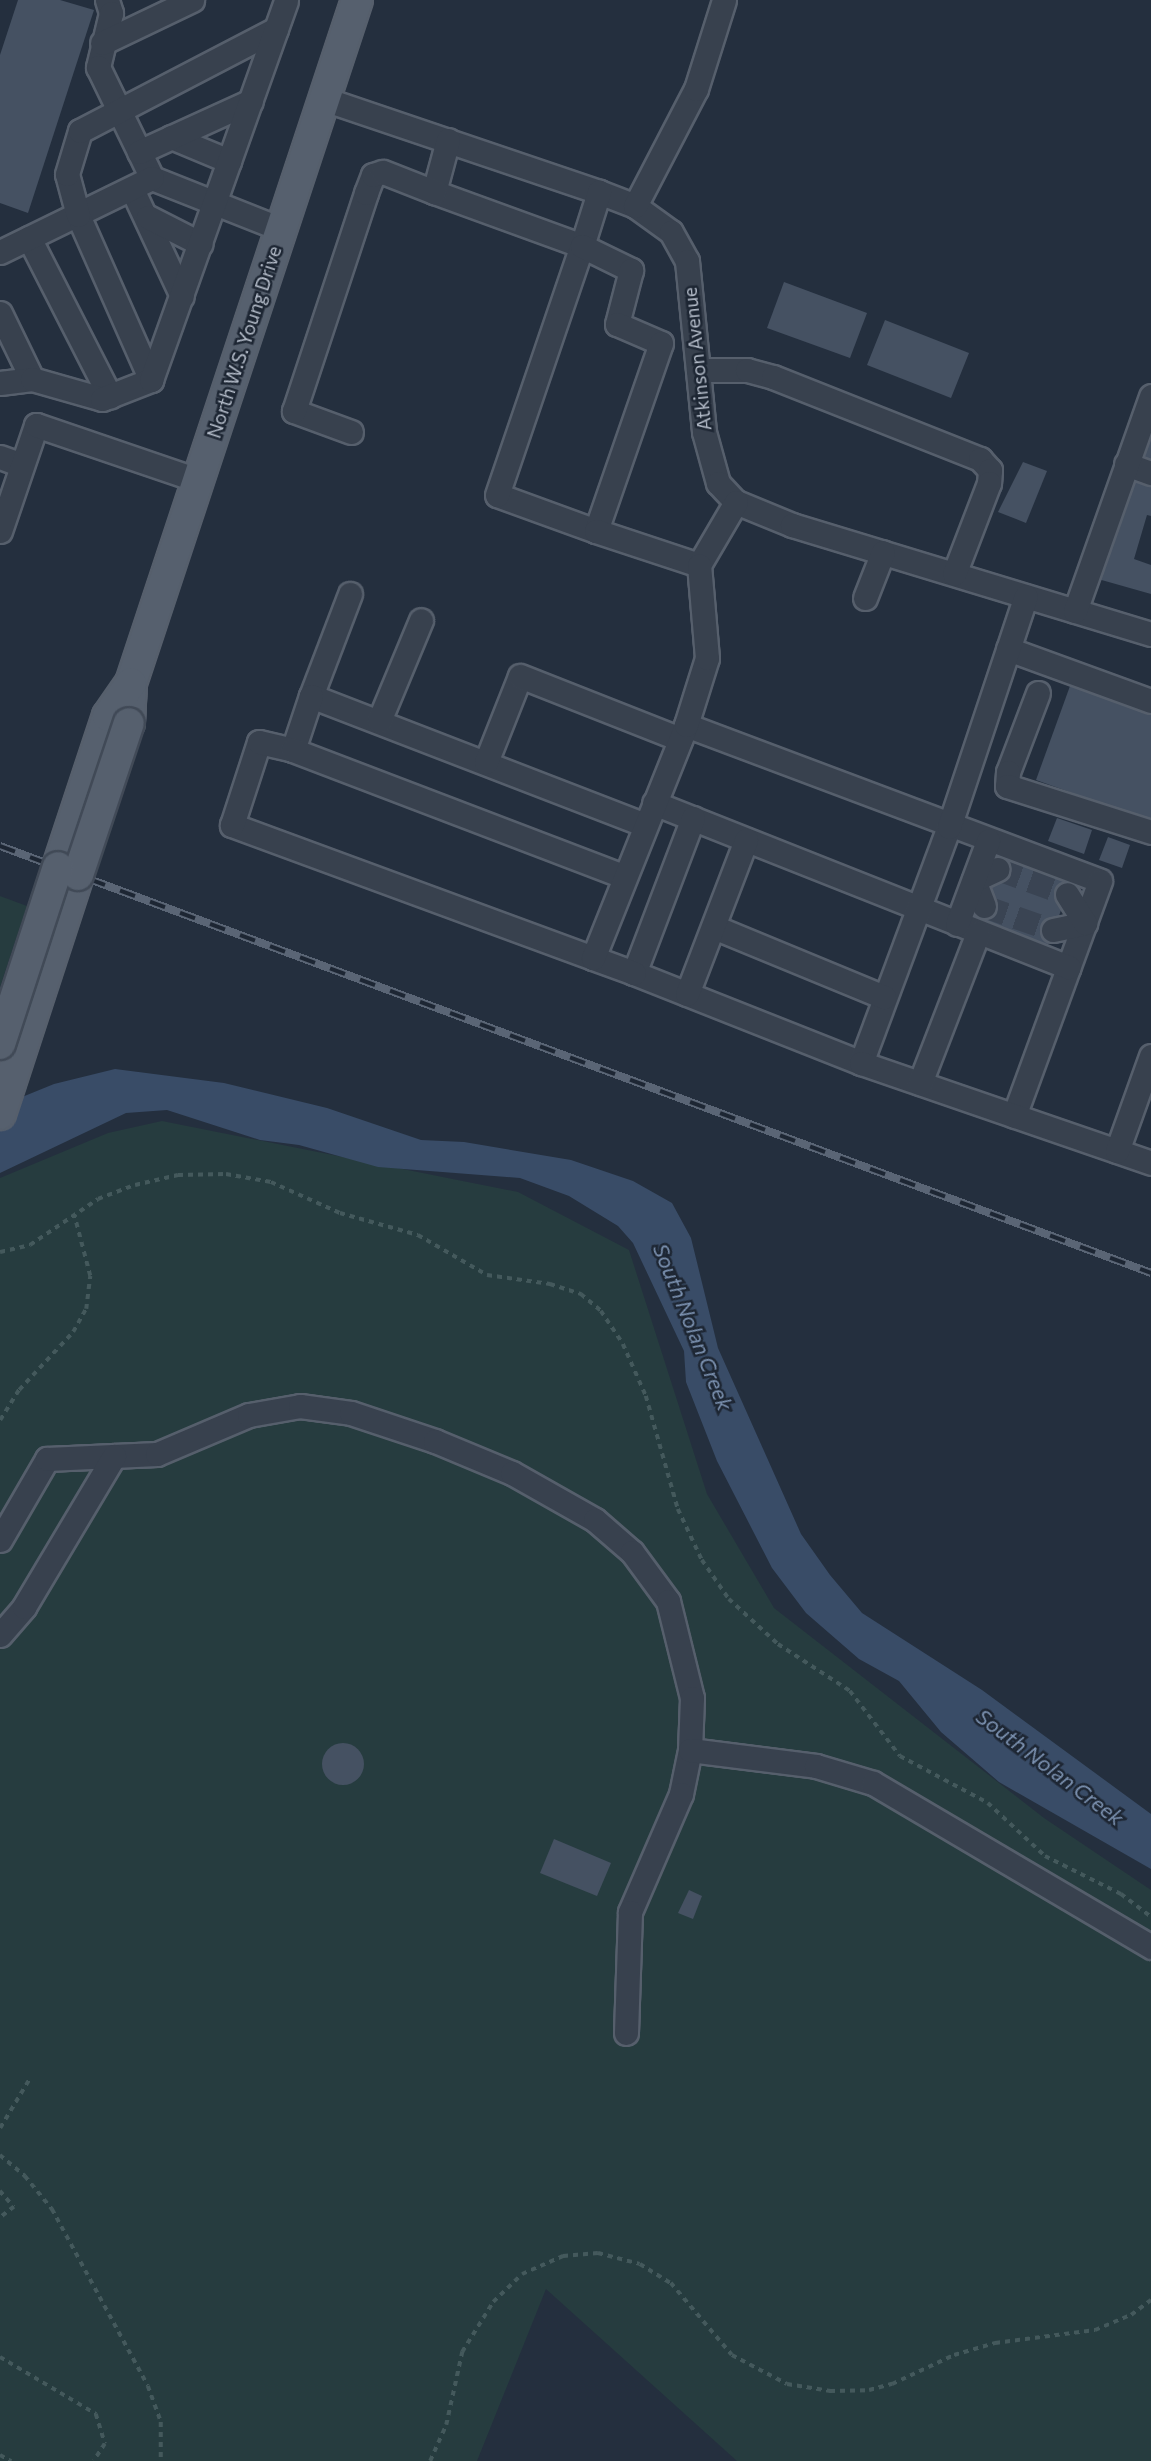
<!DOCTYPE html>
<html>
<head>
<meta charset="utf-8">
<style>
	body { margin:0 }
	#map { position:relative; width:1151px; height:2461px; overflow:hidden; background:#242f3e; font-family:Commissioner,sans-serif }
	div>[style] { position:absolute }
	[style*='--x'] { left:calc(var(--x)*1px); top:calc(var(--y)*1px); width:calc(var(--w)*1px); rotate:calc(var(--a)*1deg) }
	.green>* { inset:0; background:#263c3f }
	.water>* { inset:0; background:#394c67 }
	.building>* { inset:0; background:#455162 }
	.round { border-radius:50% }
	.minor-tunnel>* { height:23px; margin-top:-11.5px; transform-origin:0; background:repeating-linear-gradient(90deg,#3a4453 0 23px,transparent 0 34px) }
	.path>* { height:3.5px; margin-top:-1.75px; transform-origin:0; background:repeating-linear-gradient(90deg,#44595c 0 5px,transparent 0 10px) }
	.roads { filter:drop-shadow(2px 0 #565f6c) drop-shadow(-2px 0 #565f6c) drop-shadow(0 2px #565f6c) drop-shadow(0 -2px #565f6c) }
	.minor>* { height:23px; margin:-11.5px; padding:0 11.5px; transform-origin:11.5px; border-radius:11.5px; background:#38414e }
	.major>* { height:30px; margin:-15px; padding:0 15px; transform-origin:15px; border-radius:15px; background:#56606e }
	.rail>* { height:8px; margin-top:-4px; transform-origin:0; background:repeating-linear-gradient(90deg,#1d2633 0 16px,#5a6575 0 32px); box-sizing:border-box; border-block:2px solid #5a6575 }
	.bridges { filter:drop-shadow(2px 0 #414a57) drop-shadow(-2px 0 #414a57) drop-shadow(0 2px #414a57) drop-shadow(0 -2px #414a57) }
	.major-bridge>* { height:30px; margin:-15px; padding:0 15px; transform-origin:15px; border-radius:15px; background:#56606e }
	span { translate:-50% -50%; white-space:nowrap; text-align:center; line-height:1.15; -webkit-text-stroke:5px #1d2633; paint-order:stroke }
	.street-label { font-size:19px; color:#b4bcc9 }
	.water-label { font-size:21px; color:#7c92b1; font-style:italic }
</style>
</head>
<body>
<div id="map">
	<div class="green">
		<i style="clip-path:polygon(0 896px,27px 906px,0 987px)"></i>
		<i style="clip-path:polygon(162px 1121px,518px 1192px,629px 1250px,707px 1494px,774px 1608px,1044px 1818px,1151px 1890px,1151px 2461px,737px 2461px,546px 2289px,477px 2461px,0 2461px,0 1178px,108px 1133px)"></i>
	</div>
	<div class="water">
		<i style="clip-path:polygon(115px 1069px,224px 1083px,327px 1108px,421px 1140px,464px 1142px,571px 1160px,633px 1181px,672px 1203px,691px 1238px,718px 1348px,801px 1534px,830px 1575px,862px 1613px,982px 1690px,1151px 1814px,1151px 1869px,999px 1782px,941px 1732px,899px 1681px,859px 1659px,806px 1613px,772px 1568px,717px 1461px,686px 1382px,684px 1351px,633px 1243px,618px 1226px,569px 1196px,520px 1178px,378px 1167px,299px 1145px,260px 1140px,167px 1110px,126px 1113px,0 1173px,0 1106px,54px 1084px)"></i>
	</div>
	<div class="building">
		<i style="clip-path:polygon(18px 0,60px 0,94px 10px,28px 213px,0 203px,0 55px)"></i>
		<i style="clip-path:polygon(784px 282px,867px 313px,850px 358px,767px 328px)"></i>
		<i style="clip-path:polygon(885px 320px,969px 353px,951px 398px,867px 365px)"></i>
		<i style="clip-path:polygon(1151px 422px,1151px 464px,1138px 460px)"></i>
		<i style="clip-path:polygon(1023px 462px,1047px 471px,1026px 523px,998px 512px)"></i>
		<i style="clip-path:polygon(1128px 479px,1151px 486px,1151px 516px,1147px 515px,1134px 559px,1151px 565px,1151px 594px,1098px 579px)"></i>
		<i style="clip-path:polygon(1070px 686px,1151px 715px,1151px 821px,1036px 780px)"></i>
		<i style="clip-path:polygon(1057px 818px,1092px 830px,1084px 854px,1048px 841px)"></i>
		<i style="clip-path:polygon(1108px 837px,1130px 845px,1122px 868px,1099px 860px)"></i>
		<i style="clip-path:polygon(1003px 855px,1072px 881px,1048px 945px,979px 919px)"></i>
		<i class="round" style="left:322px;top:1743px;width:42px;height:42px"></i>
		<i style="clip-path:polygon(554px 1839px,611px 1863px,597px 1896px,540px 1873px)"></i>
		<i style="clip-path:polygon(689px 1890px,702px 1896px,693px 1919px,678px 1913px)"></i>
	</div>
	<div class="minor-tunnel">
		<i style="--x:998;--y:869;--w:73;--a:19.9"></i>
		<i style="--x:984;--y:906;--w:73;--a:19.2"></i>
	</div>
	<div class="path">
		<i style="--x:0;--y:1252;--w:31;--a:-13"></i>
		<i style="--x:30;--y:1245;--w:82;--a:-34.1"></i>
		<i style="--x:98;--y:1199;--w:40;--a:-21"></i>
		<i style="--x:135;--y:1185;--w:44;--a:-13.1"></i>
		<i style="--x:178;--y:1175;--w:48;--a:-1.2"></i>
		<i style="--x:226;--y:1174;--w:46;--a:10.1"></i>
		<i style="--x:271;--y:1182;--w:76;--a:24.2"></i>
		<i style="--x:340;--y:1213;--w:81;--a:15.8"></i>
		<i style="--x:418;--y:1235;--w:80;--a:30.1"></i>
		<i style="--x:487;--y:1275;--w:64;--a:8.1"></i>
		<i style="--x:550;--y:1284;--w:33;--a:18"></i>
		<i style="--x:581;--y:1294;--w:26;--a:40"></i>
		<i style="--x:601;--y:1311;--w:40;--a:56"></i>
		<i style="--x:623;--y:1344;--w:57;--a:66.1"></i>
		<i style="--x:646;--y:1396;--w:117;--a:74.2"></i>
		<i style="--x:678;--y:1509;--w:56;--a:64.8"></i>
		<i style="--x:702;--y:1560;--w:47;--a:55.3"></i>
		<i style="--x:729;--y:1599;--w:67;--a:42.6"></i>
		<i style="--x:778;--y:1644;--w:86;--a:33.1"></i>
		<i style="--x:850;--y:1691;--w:82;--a:52.4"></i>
		<i style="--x:900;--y:1756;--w:100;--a:28.1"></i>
		<i style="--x:988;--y:1803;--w:78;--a:42.9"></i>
		<i style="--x:1045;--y:1856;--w:85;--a:26.6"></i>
		<i style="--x:1121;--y:1894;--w:38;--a:37"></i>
		<i style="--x:0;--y:1420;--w:36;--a:-58"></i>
		<i style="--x:19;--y:1390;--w:79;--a:-47"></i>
		<i style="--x:73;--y:1332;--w:26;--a:-61"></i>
		<i style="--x:86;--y:1309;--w:33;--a:-83"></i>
		<i style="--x:90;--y:1276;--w:63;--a:-104.7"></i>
		<i style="--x:0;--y:2128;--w:58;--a:-59"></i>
		<i style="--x:0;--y:2155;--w:33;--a:40"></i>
		<i style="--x:25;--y:2176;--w:43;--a:50.7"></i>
		<i style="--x:52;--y:2209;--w:201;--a:61.5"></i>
		<i style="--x:148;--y:2386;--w:38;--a:70"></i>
		<i style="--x:161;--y:2422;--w:39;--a:90"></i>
		<i style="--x:0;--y:2191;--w:21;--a:49"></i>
		<i style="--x:14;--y:2207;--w:18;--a:142"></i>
		<i style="--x:0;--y:2357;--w:112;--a:30.7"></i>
		<i style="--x:96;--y:2414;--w:31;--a:73"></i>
		<i style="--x:105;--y:2444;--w:20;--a:123"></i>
		<i style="--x:0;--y:2455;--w:13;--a:29"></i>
		<i style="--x:430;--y:2461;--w:39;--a:-66"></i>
		<i style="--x:446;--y:2425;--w:75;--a:-77.6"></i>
		<i style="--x:462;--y:2352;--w:59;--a:-58.2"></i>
		<i style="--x:493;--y:2302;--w:40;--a:-44"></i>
		<i style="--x:522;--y:2274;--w:45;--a:-23.7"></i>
		<i style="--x:563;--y:2256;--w:35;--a:-5"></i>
		<i style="--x:598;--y:2253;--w:43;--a:14.7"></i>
		<i style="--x:640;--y:2264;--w:36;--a:32"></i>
		<i style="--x:671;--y:2283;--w:94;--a:49.7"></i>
		<i style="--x:732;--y:2355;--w:62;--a:27.8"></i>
		<i style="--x:787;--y:2384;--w:44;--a:9.2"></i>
		<i style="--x:830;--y:2391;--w:39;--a:-1"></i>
		<i style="--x:869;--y:2390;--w:24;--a:-15"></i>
		<i style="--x:892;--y:2384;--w:68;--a:-25.1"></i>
		<i style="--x:954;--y:2355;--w:43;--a:-16.3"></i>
		<i style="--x:995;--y:2343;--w:101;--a:-7.4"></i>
		<i style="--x:1095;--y:2330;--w:39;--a:-23"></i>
		<i style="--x:1131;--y:2315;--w:25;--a:-37"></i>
	</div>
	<div class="roads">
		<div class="minor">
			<i style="--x:107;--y:0;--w:14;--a:73"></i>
			<i style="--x:111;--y:13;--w:56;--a:103.5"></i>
			<i style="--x:98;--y:67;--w:123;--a:64.1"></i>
			<i style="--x:152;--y:178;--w:139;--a:21.6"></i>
			<i style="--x:102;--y:43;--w:100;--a:-25.5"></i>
			<i style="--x:324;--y:99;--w:290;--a:18.7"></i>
			<i style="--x:599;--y:192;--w:39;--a:21"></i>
			<i style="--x:635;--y:206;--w:44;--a:35.8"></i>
			<i style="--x:671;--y:232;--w:33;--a:61"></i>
			<i style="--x:687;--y:261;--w:172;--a:84.3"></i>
			<i style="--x:704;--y:432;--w:53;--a:74.6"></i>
			<i style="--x:718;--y:483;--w:26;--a:47"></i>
			<i style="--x:736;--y:502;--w:61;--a:22.3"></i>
			<i style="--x:792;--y:525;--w:375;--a:16.9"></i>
			<i style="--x:171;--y:137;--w:63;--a:22.5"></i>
			<i style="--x:448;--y:140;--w:54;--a:105.1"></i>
			<i style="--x:434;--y:192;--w:158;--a:20"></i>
			<i style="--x:582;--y:246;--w:57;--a:-72.5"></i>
			<i style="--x:139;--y:152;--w:123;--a:-24.5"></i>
			<i style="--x:132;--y:189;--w:118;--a:65"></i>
			<i style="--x:635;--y:206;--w:132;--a:-62.5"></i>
			<i style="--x:696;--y:89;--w:93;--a:-72.5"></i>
			<i style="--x:148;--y:217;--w:59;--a:27"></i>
			<i style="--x:29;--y:238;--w:178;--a:62.9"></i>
			<i style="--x:0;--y:252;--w:169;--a:-26"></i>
			<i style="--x:0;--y:313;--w:73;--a:64.1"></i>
			<i style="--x:698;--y:370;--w:49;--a:0"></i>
			<i style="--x:747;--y:370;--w:27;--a:15"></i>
			<i style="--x:773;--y:377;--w:223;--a:21.6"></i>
			<i style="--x:980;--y:459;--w:15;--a:48"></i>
			<i style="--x:990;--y:470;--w:13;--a:94"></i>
			<i style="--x:989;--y:483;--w:97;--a:111"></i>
			<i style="--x:151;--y:380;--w:180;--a:-113.9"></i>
			<i style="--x:78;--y:215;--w:42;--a:-105"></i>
			<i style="--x:67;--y:174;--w:45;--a:-73.2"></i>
			<i style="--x:80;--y:131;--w:221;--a:-27.5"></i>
			<i style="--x:0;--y:383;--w:32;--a:-7"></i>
			<i style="--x:32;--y:379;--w:73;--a:15.9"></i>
			<i style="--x:102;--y:399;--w:53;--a:-21.2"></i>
			<i style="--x:151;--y:380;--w:403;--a:-70.4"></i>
			<i style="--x:351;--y:432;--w:61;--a:-159.8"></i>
			<i style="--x:294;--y:411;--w:230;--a:-71.7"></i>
			<i style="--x:366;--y:193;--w:19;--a:-69"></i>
			<i style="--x:373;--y:175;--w:10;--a:-17"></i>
			<i style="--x:383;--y:172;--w:55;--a:21.4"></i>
			<i style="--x:0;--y:457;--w:23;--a:20"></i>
			<i style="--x:1126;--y:464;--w:27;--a:20"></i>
			<i style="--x:0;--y:531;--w:112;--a:-71.2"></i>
			<i style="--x:36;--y:425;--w:171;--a:18.8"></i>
			<i style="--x:596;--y:531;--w:105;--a:-160"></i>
			<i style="--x:497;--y:495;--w:263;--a:-71.2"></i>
			<i style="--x:582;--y:246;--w:55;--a:26.1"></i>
			<i style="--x:631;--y:270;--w:56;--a:104.5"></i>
			<i style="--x:617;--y:324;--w:48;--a:23.4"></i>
			<i style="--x:661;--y:343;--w:199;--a:109.1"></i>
			<i style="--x:596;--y:531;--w:108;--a:18.3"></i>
			<i style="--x:699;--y:565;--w:73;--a:-59.6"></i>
			<i style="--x:350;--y:594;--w:109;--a:110.9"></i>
			<i style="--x:311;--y:696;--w:358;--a:21.1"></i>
			<i style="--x:865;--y:598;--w:49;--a:-68.6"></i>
			<i style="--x:1075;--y:611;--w:228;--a:-70.5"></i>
			<i style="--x:1008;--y:649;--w:152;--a:20"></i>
			<i style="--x:1038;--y:693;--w:85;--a:110.8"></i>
			<i style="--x:1008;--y:772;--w:14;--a:94"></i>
			<i style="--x:1007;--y:786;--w:151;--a:17.7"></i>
			<i style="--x:379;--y:721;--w:109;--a:-67.4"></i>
			<i style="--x:686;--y:725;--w:442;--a:20.6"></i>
			<i style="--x:1100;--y:881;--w:250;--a:110.1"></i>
			<i style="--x:293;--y:750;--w:57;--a:-71.6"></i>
			<i style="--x:486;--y:762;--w:92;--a:-68.4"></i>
			<i style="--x:520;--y:676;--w:172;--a:21.5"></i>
			<i style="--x:654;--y:803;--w:446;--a:21.6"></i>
			<i style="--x:693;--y:818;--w:166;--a:110.8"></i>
			<i style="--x:634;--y:973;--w:244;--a:21.6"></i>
			<i style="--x:861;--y:1063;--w:252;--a:-69.6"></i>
			<i style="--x:949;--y:827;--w:243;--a:-71.6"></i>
			<i style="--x:984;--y:906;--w:28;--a:-111"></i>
			<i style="--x:974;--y:880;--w:26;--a:-25"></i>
			<i style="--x:957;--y:924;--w:89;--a:-69.5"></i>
			<i style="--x:714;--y:927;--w:184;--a:22.4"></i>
			<i style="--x:1053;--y:930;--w:33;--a:-12"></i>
			<i style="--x:1085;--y:923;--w:34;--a:-122"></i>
			<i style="--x:593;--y:958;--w:385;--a:-159.8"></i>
			<i style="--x:232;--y:825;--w:87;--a:-72"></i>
			<i style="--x:259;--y:742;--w:35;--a:13"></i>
			<i style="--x:293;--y:750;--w:355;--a:20.9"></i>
			<i style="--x:634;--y:973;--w:44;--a:-159.9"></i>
			<i style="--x:593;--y:958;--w:251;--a:-68.2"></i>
			<i style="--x:686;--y:725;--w:70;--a:-72.6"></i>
			<i style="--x:707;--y:658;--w:93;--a:-94.9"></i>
			<i style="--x:687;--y:994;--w:165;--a:-69"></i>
			<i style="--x:861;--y:1063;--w:307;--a:19"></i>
			<i style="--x:920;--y:1083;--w:161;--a:-68.9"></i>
			<i style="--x:1117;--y:1151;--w:101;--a:-70.3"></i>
			<i style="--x:0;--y:1540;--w:94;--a:-59.9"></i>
			<i style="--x:47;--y:1459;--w:110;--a:-2.6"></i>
			<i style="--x:157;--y:1454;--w:100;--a:-23"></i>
			<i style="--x:249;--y:1415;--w:52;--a:-10"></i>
			<i style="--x:300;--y:1406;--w:51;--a:7.8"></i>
			<i style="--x:351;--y:1413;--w:89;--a:18.4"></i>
			<i style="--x:435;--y:1441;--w:83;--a:22.6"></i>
			<i style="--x:512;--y:1473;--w:95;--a:29.5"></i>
			<i style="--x:595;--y:1520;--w:49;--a:40.9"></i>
			<i style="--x:632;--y:1552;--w:61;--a:53.7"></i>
			<i style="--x:668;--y:1601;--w:100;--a:76.1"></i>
			<i style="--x:692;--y:1698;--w:52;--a:92.2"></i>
			<i style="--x:690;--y:1750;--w:45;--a:101.6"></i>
			<i style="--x:681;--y:1794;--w:129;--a:113.4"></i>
			<i style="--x:630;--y:1912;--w:121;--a:91.9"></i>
			<i style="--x:0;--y:1635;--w:37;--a:-49"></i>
			<i style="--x:24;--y:1607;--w:176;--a:-59.2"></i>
			<i style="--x:690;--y:1750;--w:127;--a:7.2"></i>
			<i style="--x:816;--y:1766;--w:59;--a:16.6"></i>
			<i style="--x:873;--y:1783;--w:323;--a:30.5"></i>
		</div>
		<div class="major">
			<i style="--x:129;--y:723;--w:40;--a:-87.1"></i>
			<i style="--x:131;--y:683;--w:719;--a:-71.69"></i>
			<i style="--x:58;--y:867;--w:159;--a:-71.7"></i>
			<i style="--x:108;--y:716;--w:40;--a:-55.1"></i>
			<i style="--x:0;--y:1114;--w:251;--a:-71.9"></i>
		</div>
	</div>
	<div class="rail">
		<i style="--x:0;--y:846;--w:1228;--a:20.35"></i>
	</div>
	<div class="bridges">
		<div class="major-bridge">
			<i style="--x:78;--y:875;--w:160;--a:-71.5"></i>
			<i style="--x:0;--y:1044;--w:186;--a:-71.9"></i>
		</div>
	</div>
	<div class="street-label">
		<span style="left:244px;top:342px;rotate:-72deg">North W.S. Young Drive</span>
		<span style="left:697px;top:359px;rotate:-96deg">Atkinson Avenue</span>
	</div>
	<div class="water-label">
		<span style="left:693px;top:1327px;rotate:68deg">South Nolan Creek</span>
		<span style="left:1050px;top:1767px;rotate:37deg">South Nolan Creek</span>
	</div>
</div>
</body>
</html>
